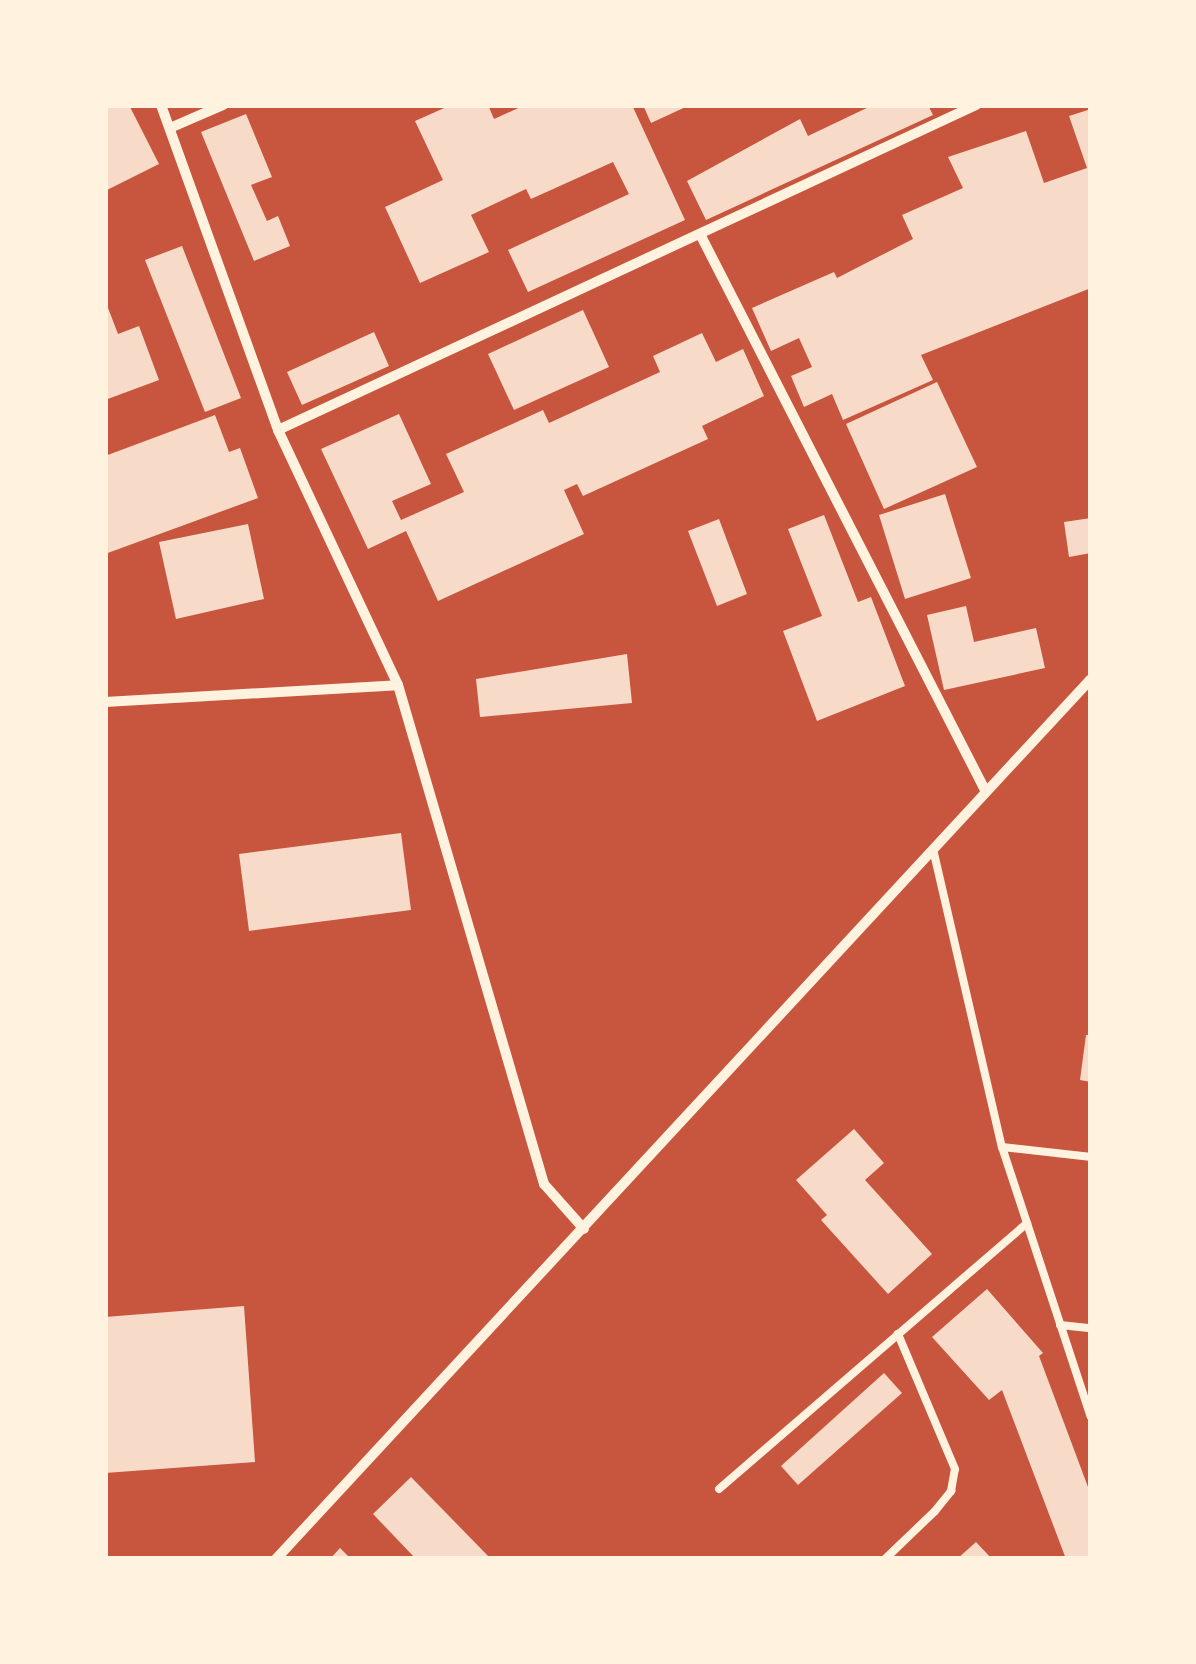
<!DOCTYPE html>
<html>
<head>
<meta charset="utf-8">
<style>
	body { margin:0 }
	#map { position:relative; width:1196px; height:1664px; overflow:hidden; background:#c8553d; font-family:Overpass,sans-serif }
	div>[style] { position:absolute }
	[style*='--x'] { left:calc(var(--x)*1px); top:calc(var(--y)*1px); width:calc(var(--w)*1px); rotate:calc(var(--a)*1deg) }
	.building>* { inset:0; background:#f7dbc8 }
	.service>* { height:8px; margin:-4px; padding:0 4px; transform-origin:4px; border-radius:4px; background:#fff3e0 }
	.minor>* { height:10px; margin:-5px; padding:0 5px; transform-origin:5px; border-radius:5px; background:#fff3e0 }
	span { translate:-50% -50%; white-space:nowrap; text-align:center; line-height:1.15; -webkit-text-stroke:8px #fff3e0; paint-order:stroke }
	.frame { position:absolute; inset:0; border:108px solid #fff3e0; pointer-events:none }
</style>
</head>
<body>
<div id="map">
	<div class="building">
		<i style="clip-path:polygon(105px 105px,129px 105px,159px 164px,105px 191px)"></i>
		<i style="clip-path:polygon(451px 105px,488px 105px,494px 119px,525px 105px,632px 105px,685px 220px,528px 292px,508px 250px,629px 194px,613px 162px,531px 199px,526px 189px,471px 215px,489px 252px,420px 283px,385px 207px,443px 180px,415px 121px)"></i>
		<i style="clip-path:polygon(643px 105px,690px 105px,651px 123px)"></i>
		<i style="clip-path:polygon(873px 105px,928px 105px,933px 115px,706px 220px,687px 181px,800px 119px,808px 136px)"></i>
		<i style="clip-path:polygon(1091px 109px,1091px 288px,921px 355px,933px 380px,843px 420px,832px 394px,804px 407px,791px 376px,812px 367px,799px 338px,771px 351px,752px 308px,834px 272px,837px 278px,913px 239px,902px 215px,963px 188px,948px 157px,1026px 131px,1044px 183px,1087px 168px,1069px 116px)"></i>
		<i style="clip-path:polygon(246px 114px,272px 177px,251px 185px,267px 221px,278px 216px,290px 246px,254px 261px,201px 132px)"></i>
		<i style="clip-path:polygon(182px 246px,241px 398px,205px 412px,145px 260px)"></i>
		<i style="clip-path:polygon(105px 300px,118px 334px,139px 326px,159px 380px,105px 400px)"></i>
		<i style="clip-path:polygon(583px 310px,609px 367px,514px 410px,488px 354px)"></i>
		<i style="clip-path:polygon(374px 332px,389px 366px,302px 405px,287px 372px)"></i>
		<i style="clip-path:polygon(702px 333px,716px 362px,743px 349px,764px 396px,702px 426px,708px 439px,583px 496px,577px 484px,564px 490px,584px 534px,438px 601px,406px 531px,368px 549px,321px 449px,399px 414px,431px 484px,392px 501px,401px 520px,464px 492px,446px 454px,543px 410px,549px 423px,660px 372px,653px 356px)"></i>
		<i style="clip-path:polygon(937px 382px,977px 467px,884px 509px,846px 424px)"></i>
		<i style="clip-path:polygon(215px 415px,229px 452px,240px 448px,258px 498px,105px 554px,105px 456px)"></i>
		<i style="clip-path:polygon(945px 494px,971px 578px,905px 599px,879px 515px)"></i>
		<i style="clip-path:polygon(824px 515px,858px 602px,871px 597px,905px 686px,817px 721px,783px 631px,822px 616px,788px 529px)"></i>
		<i style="clip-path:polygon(1091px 518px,1091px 553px,1069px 557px,1064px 522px)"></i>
		<i style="clip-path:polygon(719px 519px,747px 594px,717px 606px,688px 531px)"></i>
		<i style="clip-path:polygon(248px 524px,264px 599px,176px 619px,159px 542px)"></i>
		<i style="clip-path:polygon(966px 606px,974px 642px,1036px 628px,1045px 668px,944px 690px,927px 615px)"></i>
		<i style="clip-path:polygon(627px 654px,632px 703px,480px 717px,476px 679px)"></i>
		<i style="clip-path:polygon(401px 833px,411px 910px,249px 931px,239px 854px)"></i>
		<i style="clip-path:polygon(1086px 1035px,1091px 1035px,1091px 1082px,1080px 1080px)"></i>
		<i style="clip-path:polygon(854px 1129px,884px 1163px,865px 1180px,932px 1254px,888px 1294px,821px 1220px,827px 1215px,796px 1180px)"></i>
		<i style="clip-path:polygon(987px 1289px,1043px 1353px,1039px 1356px,1091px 1495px,1091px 1559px,1066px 1559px,1002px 1390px,989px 1400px,932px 1337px)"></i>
		<i style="clip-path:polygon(244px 1306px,255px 1462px,105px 1473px,105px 1317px)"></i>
		<i style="clip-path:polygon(884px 1373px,902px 1393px,798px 1485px,781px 1466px)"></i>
		<i style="clip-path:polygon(411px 1477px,491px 1559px,416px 1559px,373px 1514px)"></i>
		<i style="clip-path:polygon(976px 1542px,992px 1559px,957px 1559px)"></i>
		<i style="clip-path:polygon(340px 1548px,351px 1559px,330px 1559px)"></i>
	</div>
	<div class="service">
		<i style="--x:933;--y:849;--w:306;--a:77"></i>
		<i style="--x:1002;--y:1147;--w:284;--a:71.8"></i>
		<i style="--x:1002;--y:1147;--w:90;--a:6.4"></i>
		<i style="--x:1060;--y:1325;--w:31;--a:6"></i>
		<i style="--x:719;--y:1489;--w:407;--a:-40.8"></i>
		<i style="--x:885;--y:1559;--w:69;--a:-43.8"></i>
		<i style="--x:935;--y:1511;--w:26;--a:-51"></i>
		<i style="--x:951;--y:1491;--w:22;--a:-80"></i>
		<i style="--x:955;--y:1469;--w:147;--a:-112.9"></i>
	</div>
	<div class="minor">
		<i style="--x:161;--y:105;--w:345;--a:70.2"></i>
		<i style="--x:278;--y:430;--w:282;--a:64.8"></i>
		<i style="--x:398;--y:685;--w:520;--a:73.69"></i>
		<i style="--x:544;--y:1184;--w:60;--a:48.4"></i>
		<i style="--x:170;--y:128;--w:58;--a:-23.5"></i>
		<i style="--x:701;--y:236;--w:623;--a:62.86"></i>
		<i style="--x:278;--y:430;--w:770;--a:-24.97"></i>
		<i style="--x:105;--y:702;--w:293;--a:-3.3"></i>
		<i style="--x:276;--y:1559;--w:1199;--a:-47.2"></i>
	</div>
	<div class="frame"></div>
</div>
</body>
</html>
